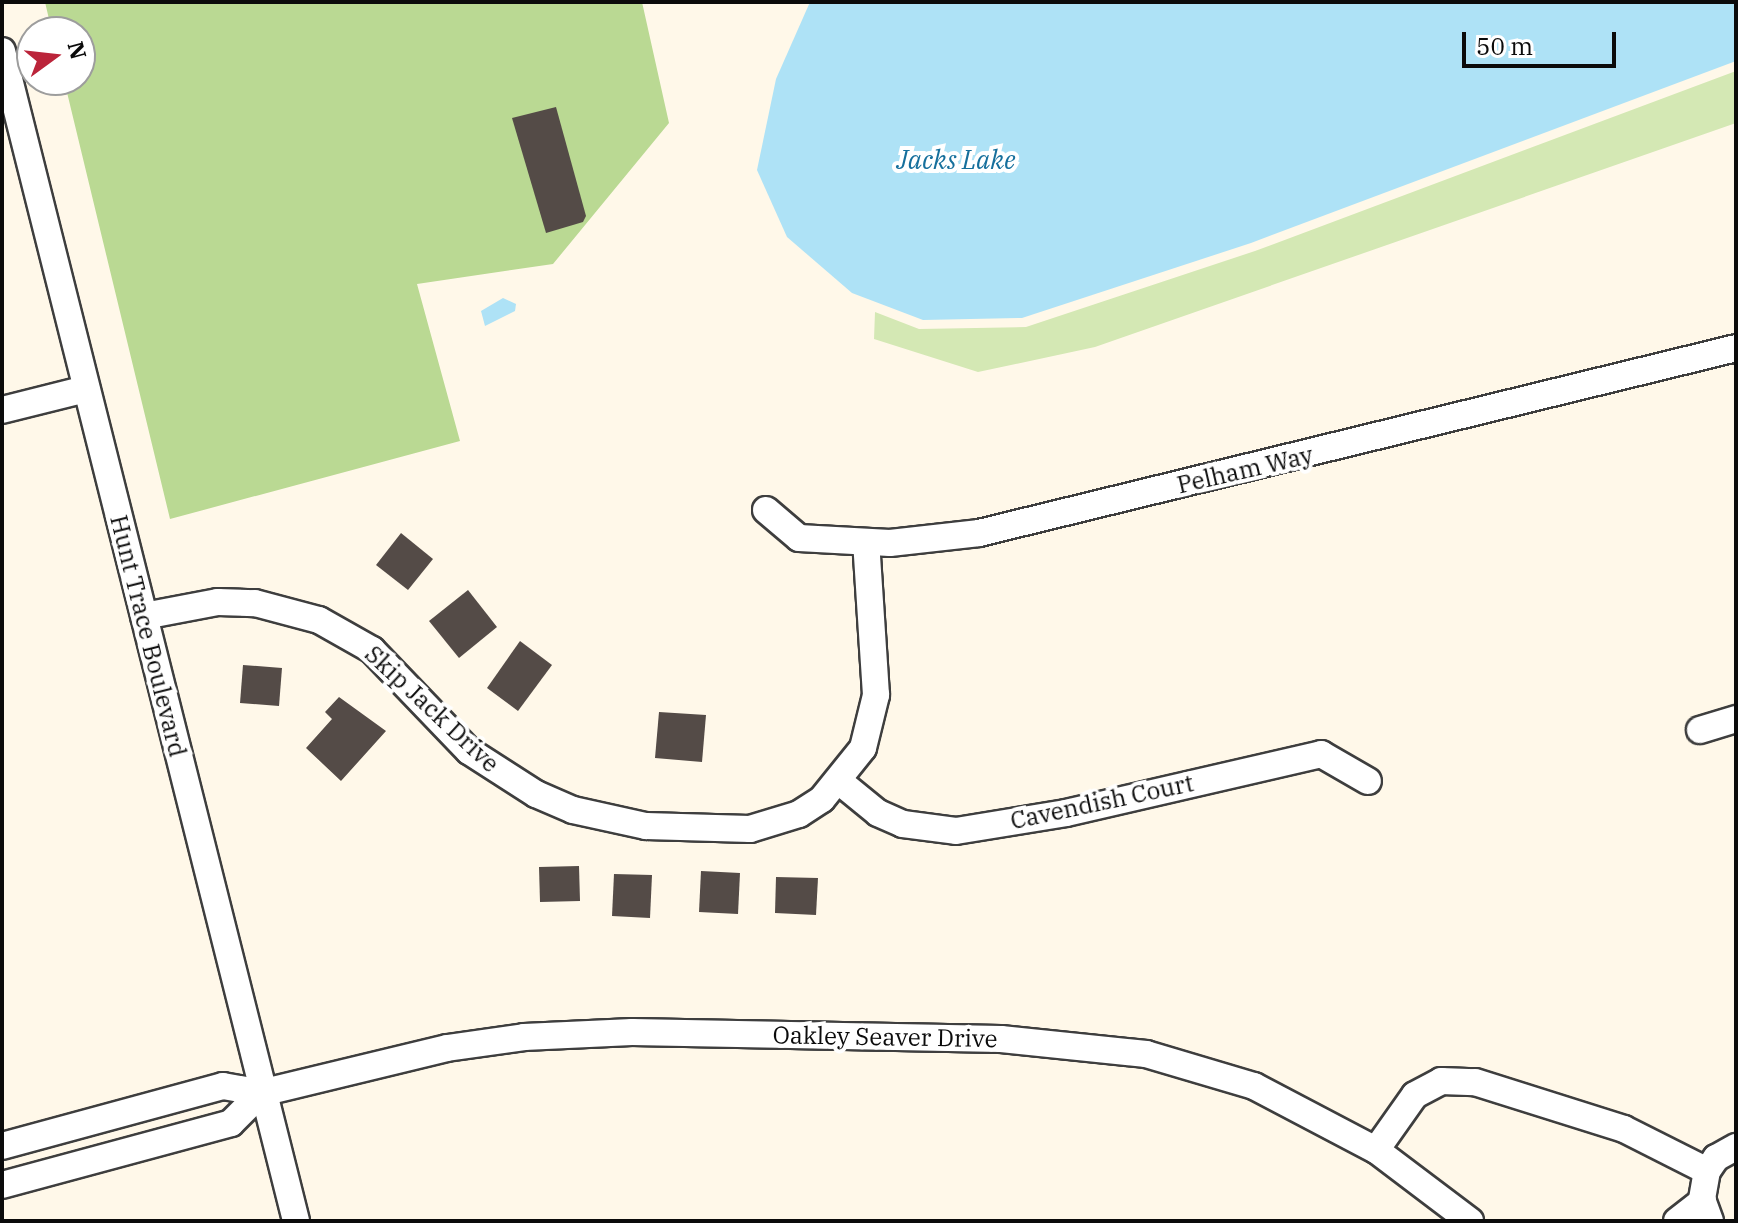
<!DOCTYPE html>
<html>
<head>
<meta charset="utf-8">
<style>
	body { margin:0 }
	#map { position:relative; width:1738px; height:1223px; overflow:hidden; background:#fff8e9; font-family:"IBM Plex Serif",serif }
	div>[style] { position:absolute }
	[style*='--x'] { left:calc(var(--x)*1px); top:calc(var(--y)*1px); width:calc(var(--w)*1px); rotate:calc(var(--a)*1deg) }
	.green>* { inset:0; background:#d4e8b4 }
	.forest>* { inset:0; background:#bad993 }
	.water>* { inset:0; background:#aee2f6 }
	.building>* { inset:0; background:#544b47 }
	.roads { filter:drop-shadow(2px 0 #3e3e3e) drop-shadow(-2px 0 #3e3e3e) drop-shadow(0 2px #3e3e3e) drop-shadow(0 -2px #3e3e3e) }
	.minor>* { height:26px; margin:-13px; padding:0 13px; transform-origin:13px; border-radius:13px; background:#fff }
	span { translate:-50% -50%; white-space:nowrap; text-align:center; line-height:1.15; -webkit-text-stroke:8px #fff; paint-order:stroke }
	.street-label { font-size:24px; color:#0b0b0b }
	.water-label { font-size:26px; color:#156f9c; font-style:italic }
	.frame { position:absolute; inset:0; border:4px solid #0b0b0b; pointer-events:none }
	.north { position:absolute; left:16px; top:16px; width:80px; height:80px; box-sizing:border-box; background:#fff; border:2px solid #9d9d9d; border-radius:50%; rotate:75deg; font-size:22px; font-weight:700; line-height:32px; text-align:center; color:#0b0b0b }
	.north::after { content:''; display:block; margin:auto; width:28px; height:36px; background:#bb243a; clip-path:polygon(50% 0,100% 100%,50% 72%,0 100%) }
	.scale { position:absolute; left:1462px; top:32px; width:154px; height:36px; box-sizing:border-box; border:4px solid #0b0b0b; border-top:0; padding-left:10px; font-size:24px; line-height:28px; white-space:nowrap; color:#0b0b0b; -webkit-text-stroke:6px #fff; paint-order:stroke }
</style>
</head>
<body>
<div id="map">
	<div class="green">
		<i style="clip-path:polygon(1736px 71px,1736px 123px,1095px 347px,978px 372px,874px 339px,875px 312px,919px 329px,1026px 327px,1255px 251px)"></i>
	</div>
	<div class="forest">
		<i style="clip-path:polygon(45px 2px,642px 2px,669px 123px,553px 264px,417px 284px,460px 441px,170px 519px,64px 80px,80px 80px,80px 32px,52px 32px)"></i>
	</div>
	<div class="water">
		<i style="clip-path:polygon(810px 2px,1736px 2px,1736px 61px,1251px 243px,1022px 318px,923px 320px,852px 293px,787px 237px,757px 170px,776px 79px)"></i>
		<i style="clip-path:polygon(503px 298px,516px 304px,515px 311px,485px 326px,481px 311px)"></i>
	</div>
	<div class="building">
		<i style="clip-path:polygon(556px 107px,586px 216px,583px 222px,546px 233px,512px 118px)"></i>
		<i style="clip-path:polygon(401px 533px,433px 559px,408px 590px,376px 565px)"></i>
		<i style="clip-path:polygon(468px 590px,497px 627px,459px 658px,429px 621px)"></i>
		<i style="clip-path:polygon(520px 641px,552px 665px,518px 711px,487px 688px)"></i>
		<i style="clip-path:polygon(243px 665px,282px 668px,279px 706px,240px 703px)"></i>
		<i style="clip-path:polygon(339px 697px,386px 731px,341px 781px,306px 748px,332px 719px,325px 712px)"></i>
		<i style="clip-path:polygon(659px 712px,706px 715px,702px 762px,655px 758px)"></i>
		<i style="clip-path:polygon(579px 866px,580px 901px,540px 902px,539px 867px)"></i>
		<i style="clip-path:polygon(701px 871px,740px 873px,738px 914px,699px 912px)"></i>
		<i style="clip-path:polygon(614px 874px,652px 875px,650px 918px,612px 916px)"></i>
		<i style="clip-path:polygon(776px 877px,818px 878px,816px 915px,775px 913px)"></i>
	</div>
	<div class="roads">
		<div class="minor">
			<i style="--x:2;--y:51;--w:1206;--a:75.89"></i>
			<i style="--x:2;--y:410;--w:87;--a:-14"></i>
			<i style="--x:766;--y:510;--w:43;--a:40.3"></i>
			<i style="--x:799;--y:538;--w:91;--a:3.1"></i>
			<i style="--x:890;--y:543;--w:90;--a:-6.4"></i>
			<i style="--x:979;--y:533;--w:779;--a:-13.73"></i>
			<i style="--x:144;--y:616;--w:75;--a:-10.7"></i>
			<i style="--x:218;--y:602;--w:37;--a:2"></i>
			<i style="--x:255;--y:603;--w:66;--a:14.9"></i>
			<i style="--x:319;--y:620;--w:61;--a:29.5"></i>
			<i style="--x:372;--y:650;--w:140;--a:46.2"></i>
			<i style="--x:469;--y:751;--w:80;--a:32.7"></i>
			<i style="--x:536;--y:794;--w:40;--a:23.4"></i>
			<i style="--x:573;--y:810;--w:75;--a:12.4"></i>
			<i style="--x:646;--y:826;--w:104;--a:1.7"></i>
			<i style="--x:750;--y:829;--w:51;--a:-17"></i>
			<i style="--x:799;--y:814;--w:27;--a:-33"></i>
			<i style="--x:822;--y:799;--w:65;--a:-51.2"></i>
			<i style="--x:863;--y:748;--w:55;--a:-76.2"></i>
			<i style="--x:876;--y:695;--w:153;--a:-93.7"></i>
			<i style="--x:1700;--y:730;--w:38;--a:-17"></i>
			<i style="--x:840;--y:782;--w:49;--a:39.2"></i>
			<i style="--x:878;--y:813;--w:27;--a:24"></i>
			<i style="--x:903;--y:824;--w:53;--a:7.5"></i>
			<i style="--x:956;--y:831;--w:111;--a:-9.3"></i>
			<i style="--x:1066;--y:813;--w:262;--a:-13"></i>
			<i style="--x:1321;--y:754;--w:54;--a:29.9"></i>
			<i style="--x:2;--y:1146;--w:229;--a:-15.2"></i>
			<i style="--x:223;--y:1086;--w:39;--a:10"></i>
			<i style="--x:261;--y:1093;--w:191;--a:-13.6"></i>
			<i style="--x:447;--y:1048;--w:78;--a:-8.1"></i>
			<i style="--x:524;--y:1037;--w:108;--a:-2.7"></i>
			<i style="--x:632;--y:1032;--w:369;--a:1.1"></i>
			<i style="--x:1001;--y:1039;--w:146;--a:5.9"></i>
			<i style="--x:1146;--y:1054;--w:113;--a:16.5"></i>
			<i style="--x:1254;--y:1086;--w:138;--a:27.7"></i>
			<i style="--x:1376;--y:1150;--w:118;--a:37.1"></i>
			<i style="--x:1376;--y:1150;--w:67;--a:-54.7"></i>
			<i style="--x:1415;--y:1095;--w:30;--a:-28"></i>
			<i style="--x:1441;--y:1081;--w:34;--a:2"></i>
			<i style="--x:1475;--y:1082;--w:156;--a:17.5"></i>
			<i style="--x:1624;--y:1129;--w:93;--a:26.8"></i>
			<i style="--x:2;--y:1185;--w:237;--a:-15.1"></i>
			<i style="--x:231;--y:1123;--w:42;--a:-45"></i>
			<i style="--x:1677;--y:1221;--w:33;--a:-38"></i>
			<i style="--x:1710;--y:1221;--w:23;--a:-110"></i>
			<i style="--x:1702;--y:1199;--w:28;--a:-80"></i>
			<i style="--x:1707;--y:1171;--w:16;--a:-55"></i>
			<i style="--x:1716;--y:1158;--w:23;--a:-29"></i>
		</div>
	</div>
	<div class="street-label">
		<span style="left:1245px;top:470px;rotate:-13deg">Pelham Way</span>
		<span style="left:148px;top:636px;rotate:76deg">Hunt Trace Boulevard</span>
		<span style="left:432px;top:709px;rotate:43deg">Skip Jack Drive</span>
		<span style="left:1102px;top:802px;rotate:-12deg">Cavendish Court</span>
		<span style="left:885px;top:1037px;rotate:1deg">Oakley Seaver Drive</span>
	</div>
	<div class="water-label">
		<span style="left:956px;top:160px">Jacks Lake</span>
	</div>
	<div class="frame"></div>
	<div class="north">N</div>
	<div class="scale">50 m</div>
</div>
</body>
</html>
